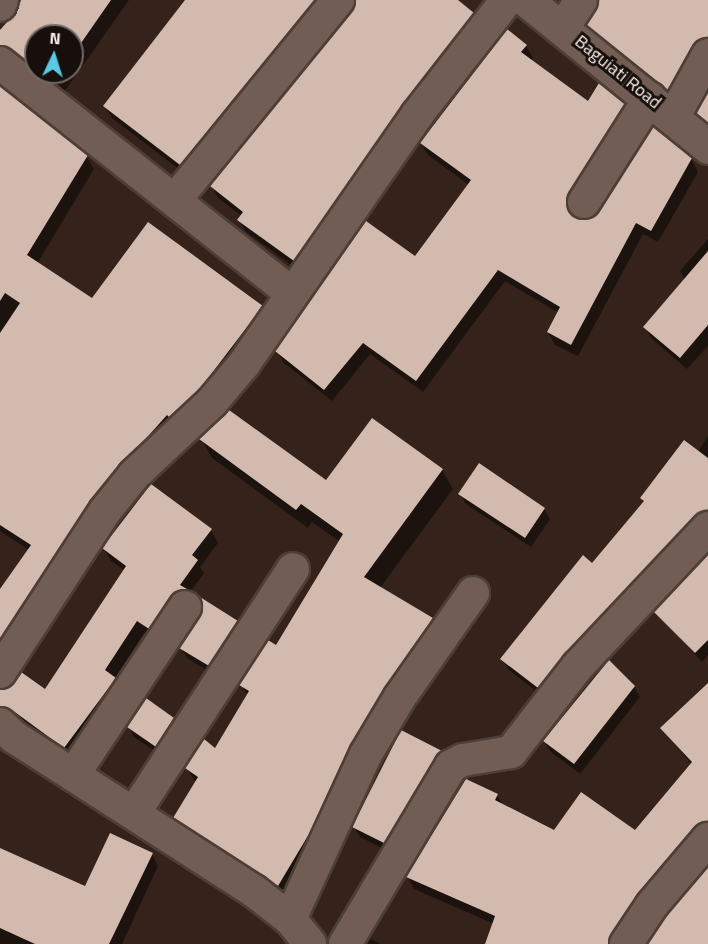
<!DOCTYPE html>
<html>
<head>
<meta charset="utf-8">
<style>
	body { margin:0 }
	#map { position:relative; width:708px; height:944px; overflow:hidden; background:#35231b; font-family:"Titillium Web",sans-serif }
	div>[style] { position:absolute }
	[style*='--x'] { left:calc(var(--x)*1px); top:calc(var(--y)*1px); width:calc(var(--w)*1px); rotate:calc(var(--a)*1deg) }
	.shadow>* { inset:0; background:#0007 }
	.building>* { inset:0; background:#d2baaf }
	.roads { filter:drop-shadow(2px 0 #4d3e37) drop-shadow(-2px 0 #4d3e37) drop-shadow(0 2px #4d3e37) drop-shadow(0 -2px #4d3e37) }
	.minor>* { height:32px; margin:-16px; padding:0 16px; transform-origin:16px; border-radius:16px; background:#715d53 }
	.tertiary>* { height:33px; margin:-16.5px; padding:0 16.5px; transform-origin:16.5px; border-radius:16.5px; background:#715d53 }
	span { translate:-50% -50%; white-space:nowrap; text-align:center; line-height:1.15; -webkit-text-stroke:6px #160f0b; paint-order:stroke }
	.street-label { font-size:18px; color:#fbefe9 }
	.north { position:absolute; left:24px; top:24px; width:60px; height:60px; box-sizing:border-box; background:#160f0b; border:2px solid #726964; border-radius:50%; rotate:4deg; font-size:16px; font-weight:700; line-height:24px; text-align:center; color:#fbefe9 }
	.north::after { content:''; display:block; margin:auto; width:21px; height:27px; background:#5bc8e6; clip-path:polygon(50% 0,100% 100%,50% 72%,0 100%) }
</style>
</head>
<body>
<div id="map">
	<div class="shadow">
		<i style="clip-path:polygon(evenodd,23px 0,129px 0,62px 95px,0 59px,0 33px,18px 13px,23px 0,36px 36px,72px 36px,72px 72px,36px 72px,36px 36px)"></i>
		<i style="clip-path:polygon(188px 0,331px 0,188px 176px,112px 118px,105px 106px)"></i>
		<i style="clip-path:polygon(355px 0,455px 0,473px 14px,480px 26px,301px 272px,246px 232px,239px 220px,242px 216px,218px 198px,212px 186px,353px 12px)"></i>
		<i style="clip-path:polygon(599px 0,708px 0,708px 52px,675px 102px,596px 38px,588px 25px,598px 10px)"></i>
		<i style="clip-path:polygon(526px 46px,533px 58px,530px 61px,589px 103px,624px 105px,631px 117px,575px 206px,574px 218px,584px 222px,691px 159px,698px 172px,658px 242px,643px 234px,578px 356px,555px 345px,548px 332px,559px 313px,505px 281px,423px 392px,370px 354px,332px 401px,284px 363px,277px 351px,415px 259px,469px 185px,428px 155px,421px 143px)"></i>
		<i style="clip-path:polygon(0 85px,86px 156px,94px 169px,37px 264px,92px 300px,261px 307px,269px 319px,0 662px,0 592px,29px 550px,0 531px)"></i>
		<i style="clip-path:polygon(708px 95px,708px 128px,698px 113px)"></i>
		<i style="clip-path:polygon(708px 239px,708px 346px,687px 369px,652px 339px,645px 328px,685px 280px,680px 271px)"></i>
		<i style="clip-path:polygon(708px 436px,708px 525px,545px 698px,509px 670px,502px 659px,592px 565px,644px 503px,642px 498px,698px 452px)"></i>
		<i style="clip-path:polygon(201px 439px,326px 482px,442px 470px,453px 489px,380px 588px,432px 619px,443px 638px,289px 904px,186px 837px,175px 818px,196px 783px,187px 768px,216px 750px,248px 696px,241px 685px,277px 647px,340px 542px,312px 522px,308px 528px,212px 458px)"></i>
		<i style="clip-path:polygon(480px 465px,544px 509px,550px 519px,531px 547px,466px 504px,460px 494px)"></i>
		<i style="clip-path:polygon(211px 530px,218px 543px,200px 567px,204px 573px,156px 640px,144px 633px,115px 678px,122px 691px,72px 759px,0 721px,0 689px,45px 692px,125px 571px,111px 561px,104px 548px)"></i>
		<i style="clip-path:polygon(708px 556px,708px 655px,702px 662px,656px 612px)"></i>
		<i style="clip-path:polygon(237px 622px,242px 632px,214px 675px,187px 658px,181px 648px)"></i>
		<i style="clip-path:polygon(634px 687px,640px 697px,580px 774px,550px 751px,544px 741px)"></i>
		<i style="clip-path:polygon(708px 705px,708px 835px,619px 944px,486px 944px,494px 924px,414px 889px,408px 877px,464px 782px,497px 795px,503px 805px,554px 832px,635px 832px,692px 765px,662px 728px)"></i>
		<i style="clip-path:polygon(173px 720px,179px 730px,162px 756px,134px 737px,129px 727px)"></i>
		<i style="clip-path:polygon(441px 752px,447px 762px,390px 852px,360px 837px,354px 827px)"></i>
		<i style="clip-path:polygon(152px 854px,158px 866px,122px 944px,0 944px,0 856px,85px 888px)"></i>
		<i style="clip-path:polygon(371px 939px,381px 944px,367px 944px)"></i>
	</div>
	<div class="building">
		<i style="clip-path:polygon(21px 0,111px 0,72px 56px,72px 36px,36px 36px,36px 69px,11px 49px,0 45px,0 30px,16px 12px)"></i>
		<i style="clip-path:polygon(185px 0,315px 0,180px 165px,103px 106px)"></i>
		<i style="clip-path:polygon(356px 0,458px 0,474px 13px,403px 104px,294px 261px,237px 220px,243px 212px,210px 186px,352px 11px)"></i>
		<i style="clip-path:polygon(599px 0,708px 0,708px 37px,693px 46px,668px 90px,586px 25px)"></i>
		<i style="clip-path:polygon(507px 29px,527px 45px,521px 52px,588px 101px,599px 83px,625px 104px,569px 193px,568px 210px,574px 217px,584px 220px,599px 212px,653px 127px,692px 158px,651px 231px,636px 223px,571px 345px,547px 332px,560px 307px,498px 270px,416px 381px,363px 343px,324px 390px,275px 351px,366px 221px,415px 256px,471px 180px,420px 143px)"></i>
		<i style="clip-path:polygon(0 86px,88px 155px,27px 255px,92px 298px,148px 222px,263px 306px,199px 390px,169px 417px,167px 415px,91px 500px,0 639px,0 589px,31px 545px,0 525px,0 333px,20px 303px,5px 293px,0 301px)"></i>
		<i style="clip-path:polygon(708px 92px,708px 123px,696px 113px)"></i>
		<i style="clip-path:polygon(708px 251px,708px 325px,680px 358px,643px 327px)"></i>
		<i style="clip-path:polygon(229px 410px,326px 480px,372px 418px,443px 469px,364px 577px,433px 618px,351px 745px,309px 834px,278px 886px,173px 818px,198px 777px,185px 768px,204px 739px,215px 748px,249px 691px,239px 685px,268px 640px,276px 645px,343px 534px,301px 504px,296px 510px,199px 439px)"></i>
		<i style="clip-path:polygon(684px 440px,708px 458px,708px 511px,695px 516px,565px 654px,538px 688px,500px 659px,583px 555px,592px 563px,644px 501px,640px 498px)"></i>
		<i style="clip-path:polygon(479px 463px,545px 508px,525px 538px,458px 494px)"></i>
		<i style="clip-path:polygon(151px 484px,212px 529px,192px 555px,198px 560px,180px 585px,187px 589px,170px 597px,149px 629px,137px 621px,105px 670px,116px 678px,64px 748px,12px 710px,0 707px,0 690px,9px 688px,21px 672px,45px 689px,126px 566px,102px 548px)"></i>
		<i style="clip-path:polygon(708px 554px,708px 640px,695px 653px,654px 612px)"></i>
		<i style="clip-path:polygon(200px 597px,238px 621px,209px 666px,179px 648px,200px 616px)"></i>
		<i style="clip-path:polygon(609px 660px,635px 686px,574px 764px,543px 741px)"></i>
		<i style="clip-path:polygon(708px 683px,708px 821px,694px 827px,638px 893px,608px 944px,485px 944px,495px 916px,406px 877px,466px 779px,498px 794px,495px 800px,554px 830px,581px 792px,635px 830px,692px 762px,660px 728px)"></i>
		<i style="clip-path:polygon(146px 698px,174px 718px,156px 747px,127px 727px)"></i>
		<i style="clip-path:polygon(401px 730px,442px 751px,384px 843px,352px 827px)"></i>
		<i style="clip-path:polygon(110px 833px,153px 853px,109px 944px,35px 944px,0 928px,0 848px,85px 886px)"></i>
		<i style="clip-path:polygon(708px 867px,708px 944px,648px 944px,666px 916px)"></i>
	</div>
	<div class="roads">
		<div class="minor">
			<i style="--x:0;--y:5;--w:5;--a:-68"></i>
			<i style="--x:563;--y:28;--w:33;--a:-57"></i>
			<i style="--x:0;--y:63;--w:372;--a:38.3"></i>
			<i style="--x:674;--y:116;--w:70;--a:-60.9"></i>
			<i style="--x:175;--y:200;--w:258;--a:-50.8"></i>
			<i style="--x:584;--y:202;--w:123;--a:-57.6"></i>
			<i style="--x:0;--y:672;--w:192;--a:-56.9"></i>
			<i style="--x:105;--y:511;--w:46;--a:-51.1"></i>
			<i style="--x:134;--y:475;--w:107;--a:-43.1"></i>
			<i style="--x:212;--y:402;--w:50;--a:-49.9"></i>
			<i style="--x:244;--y:364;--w:303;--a:-55.2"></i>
			<i style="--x:417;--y:115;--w:146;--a:-52"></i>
			<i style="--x:0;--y:724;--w:19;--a:43"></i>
			<i style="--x:14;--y:737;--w:285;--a:32.7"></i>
			<i style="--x:254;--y:891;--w:46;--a:37.9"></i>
			<i style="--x:290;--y:919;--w:32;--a:51"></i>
			<i style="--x:73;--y:775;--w:202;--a:-56.3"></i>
			<i style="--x:134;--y:813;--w:291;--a:-56.9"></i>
			<i style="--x:290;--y:919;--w:182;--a:-65.3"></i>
			<i style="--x:366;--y:754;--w:66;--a:-59.2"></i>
			<i style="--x:400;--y:697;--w:127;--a:-54.9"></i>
			<i style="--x:345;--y:944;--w:207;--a:-59.2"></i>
			<i style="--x:451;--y:766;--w:13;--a:-27"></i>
			<i style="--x:463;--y:760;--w:49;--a:-9.5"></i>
			<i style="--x:511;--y:752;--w:109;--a:-52.1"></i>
			<i style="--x:578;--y:666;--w:190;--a:-46.7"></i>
			<i style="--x:626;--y:944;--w:47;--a:-56.3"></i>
			<i style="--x:652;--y:905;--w:87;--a:-49.7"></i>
		</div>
		<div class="tertiary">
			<i style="--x:526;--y:0;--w:234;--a:38.9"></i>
		</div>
	</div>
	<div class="street-label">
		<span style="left:618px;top:72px;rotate:39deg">Baguiati Road</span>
	</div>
	<div class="north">N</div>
</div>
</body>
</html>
